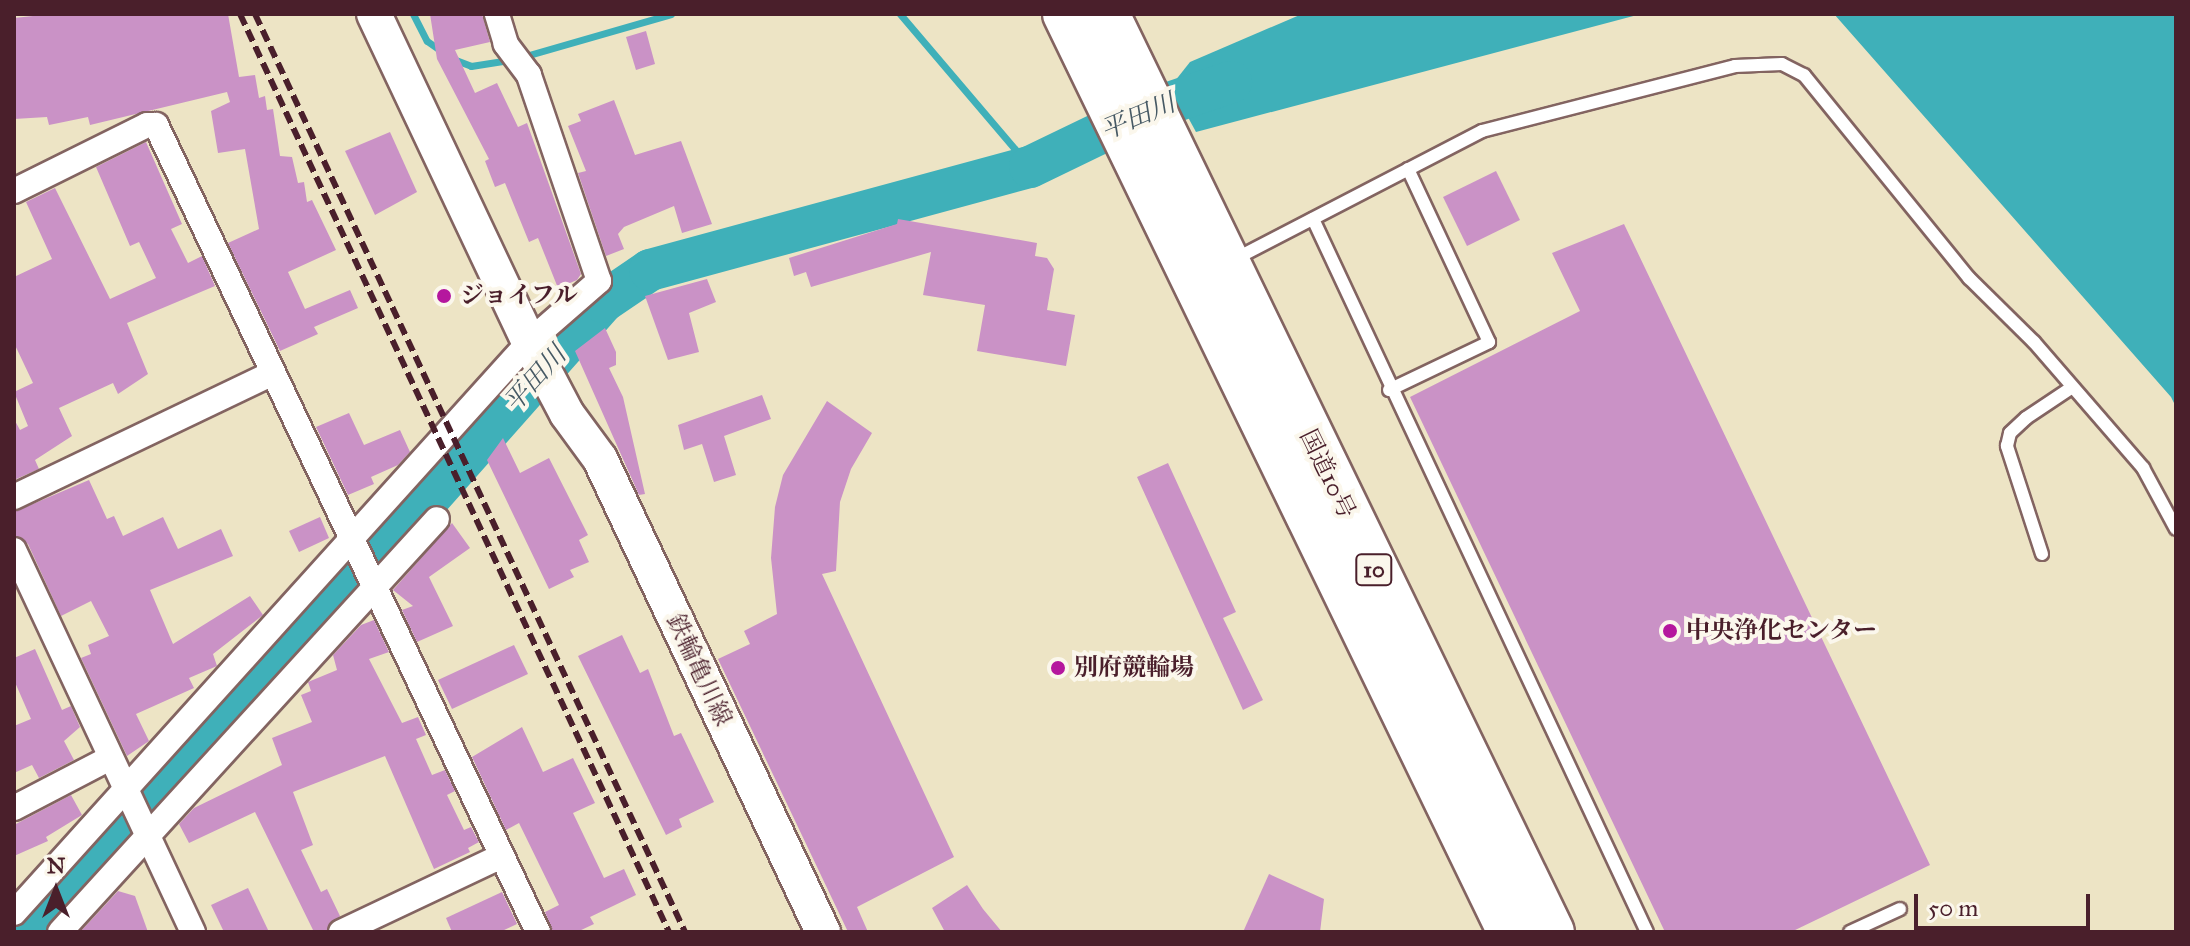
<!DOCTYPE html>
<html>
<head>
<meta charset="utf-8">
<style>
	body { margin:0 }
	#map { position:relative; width:2190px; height:946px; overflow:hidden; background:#ede4c5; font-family:"IM FELL Great Primer","Noto Serif JP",serif }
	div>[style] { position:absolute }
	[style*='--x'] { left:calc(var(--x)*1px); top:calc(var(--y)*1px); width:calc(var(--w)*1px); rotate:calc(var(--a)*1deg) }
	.water>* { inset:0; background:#3fb0b9 }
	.stream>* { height:7px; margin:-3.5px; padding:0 3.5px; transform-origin:3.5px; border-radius:3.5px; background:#3fb0b9 }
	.river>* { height:42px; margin:-21px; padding:0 21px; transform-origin:21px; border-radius:21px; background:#3fb0b9 }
	.building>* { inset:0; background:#ca92c6 }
	.roads { filter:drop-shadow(2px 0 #836461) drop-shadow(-2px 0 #836461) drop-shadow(0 2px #836461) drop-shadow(0 -2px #836461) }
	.lane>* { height:12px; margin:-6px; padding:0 6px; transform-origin:6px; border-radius:6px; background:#fff }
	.street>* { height:24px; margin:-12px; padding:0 12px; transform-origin:12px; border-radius:12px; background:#fff }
	.secondary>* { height:34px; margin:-17px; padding:0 17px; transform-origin:17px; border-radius:17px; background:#fff }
	.highway>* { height:44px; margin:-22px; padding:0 22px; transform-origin:22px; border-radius:22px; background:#fff }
	.rail>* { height:6px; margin-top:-3px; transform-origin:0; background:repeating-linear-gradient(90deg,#4a1f2b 0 12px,transparent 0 18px) }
	.dots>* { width:22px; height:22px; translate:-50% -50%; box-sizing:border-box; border:4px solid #fbf7ec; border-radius:50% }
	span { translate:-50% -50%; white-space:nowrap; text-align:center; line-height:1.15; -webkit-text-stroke:8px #fbf7ec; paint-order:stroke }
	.shield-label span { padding:2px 6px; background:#fbf7ec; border:2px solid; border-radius:6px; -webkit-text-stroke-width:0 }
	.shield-label { font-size:22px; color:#4a1f2b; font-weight:700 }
	.poi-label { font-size:24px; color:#4a1f2b; font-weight:700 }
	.left { translate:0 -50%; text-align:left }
	.street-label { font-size:24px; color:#4a1f2b }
	.water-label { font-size:26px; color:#465964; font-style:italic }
	.frame { position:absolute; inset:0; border:16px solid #4a1f2b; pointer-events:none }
	.north { position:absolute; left:16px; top:850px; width:80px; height:80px; -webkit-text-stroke:6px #fbf7ec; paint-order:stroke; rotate:0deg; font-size:22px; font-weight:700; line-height:32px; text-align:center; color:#4a1f2b }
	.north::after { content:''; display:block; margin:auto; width:28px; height:36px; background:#4a1f2b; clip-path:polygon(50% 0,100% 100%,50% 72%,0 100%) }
	.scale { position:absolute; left:1914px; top:894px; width:176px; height:36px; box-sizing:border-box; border:4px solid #4a1f2b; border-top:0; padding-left:10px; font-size:24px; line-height:28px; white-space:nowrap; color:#4a1f2b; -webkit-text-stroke:6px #fbf7ec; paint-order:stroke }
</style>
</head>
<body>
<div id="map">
	<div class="water">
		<i style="clip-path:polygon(1302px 14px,1641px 14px,1196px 132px,1171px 86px,1190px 62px)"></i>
		<i style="clip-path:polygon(1834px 14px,2176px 14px,2176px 407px,2171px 397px)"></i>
	</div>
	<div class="stream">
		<i style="--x:413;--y:14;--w:30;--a:63"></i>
		<i style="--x:427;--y:41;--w:19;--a:35"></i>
		<i style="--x:900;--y:14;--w:201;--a:49.6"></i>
		<i style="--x:522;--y:57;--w:155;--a:-16.1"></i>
		<i style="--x:453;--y:59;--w:19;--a:21"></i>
		<i style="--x:471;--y:66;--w:39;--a:-9"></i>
	</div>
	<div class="river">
		<i style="--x:34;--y:932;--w:209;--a:-46.2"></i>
		<i style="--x:179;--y:781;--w:640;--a:-48.49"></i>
		<i style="--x:603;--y:302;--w:57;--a:-34.2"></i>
		<i style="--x:650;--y:270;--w:394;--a:-15.2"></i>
		<i style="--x:1030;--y:167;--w:129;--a:-25.8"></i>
		<i style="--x:1146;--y:111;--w:90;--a:-18.8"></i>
	</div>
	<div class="building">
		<i style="clip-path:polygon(52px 14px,228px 14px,239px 77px,255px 75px,259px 98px,265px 96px,267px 110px,273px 109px,280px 156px,292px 157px,298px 183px,304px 182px,307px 202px,312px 200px,336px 250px,288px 272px,305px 309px,350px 290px,358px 308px,314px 327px,318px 334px,280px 351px,228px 243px,259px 229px,245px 149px,218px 153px,211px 111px,230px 102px,227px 92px,90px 125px,88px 117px,49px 125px,47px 117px,14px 119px,14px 18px)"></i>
		<i style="clip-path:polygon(430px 14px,482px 14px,490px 42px,455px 50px,475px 93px,497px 83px,518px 127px,527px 123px,581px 274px,577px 280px,558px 288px,538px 238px,529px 242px,505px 183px,495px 187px,485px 161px,489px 159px,437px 59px)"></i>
		<i style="clip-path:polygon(646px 31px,655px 64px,636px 70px,626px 37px)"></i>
		<i style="clip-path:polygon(614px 100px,635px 155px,681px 141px,712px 224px,682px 233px,674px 206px,624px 227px,618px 234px,624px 249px,606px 256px,578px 173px,586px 171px,568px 126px,581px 121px,578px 114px)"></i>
		<i style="clip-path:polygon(390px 132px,417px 192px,375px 215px,345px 151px)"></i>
		<i style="clip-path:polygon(146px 142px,182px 224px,171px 229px,188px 263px,202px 256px,215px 286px,127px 323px,148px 374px,118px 394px,113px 383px,59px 408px,72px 436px,35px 460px,39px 469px,14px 480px,14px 419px,20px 430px,28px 426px,14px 392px,33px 383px,14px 343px,14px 277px,52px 259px,26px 202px,55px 188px,110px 299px,156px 278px,139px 242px,130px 246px,96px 167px)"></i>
		<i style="clip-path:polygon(1496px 171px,1520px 220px,1467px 246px,1443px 197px)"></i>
		<i style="clip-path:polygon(898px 219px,1037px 243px,1035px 256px,1047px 258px,1054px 269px,1047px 310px,1075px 315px,1066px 366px,977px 351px,985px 305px,923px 295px,931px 252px,811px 287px,806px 272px,794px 276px,789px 258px,897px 224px)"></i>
		<i style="clip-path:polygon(1624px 224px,1930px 865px,1791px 932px,1665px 932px,1410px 397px,1580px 311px,1552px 253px)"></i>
		<i style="clip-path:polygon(707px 279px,716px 302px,689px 313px,699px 352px,668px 360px,645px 296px)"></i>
		<i style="clip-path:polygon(605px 328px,616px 352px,616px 365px,609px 368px,623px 397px,645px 494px,639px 495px,575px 351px)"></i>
		<i style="clip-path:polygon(762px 395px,771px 419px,724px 436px,736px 475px,714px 482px,702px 444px,684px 450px,678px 425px)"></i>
		<i style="clip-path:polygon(827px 401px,872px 433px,851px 469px,840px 502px,836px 571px,822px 574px,954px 857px,857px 907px,868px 932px,848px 932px,718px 659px,750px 644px,744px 631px,777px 614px,771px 558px,775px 507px,783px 475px)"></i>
		<i style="clip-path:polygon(349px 413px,364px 445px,400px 430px,410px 452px,398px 465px,371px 477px,374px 484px,348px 495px,316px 427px)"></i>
		<i style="clip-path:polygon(503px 438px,520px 473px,549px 458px,588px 535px,579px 540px,589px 562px,570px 570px,574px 577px,549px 589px,487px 460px)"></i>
		<i style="clip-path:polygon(1168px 463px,1236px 612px,1223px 618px,1263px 700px,1243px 710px,1137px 477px)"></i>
		<i style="clip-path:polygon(89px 480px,107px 519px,114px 516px,123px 536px,163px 517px,178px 549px,221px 529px,233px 556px,150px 590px,173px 644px,250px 596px,263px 615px,213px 654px,217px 666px,189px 678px,194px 688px,136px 714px,149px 741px,127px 756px,81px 658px,91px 654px,88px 645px,109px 636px,91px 601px,61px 616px,28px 544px,14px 535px,14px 512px)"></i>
		<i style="clip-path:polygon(320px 517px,329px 538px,299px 552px,289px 531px)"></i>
		<i style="clip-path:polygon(452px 523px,470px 548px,429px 577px,453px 626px,417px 642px,402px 610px,413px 606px,393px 590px)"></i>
		<i style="clip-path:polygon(374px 620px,389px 652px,369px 659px,402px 723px,418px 717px,426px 735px,416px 739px,432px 775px,445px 770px,455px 791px,447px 795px,464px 830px,471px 827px,479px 842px,468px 848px,470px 852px,434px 869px,385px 756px,293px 792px,313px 845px,301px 850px,321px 892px,327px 889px,340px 916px,326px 932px,314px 932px,255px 812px,189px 843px,179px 824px,194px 808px,282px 765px,272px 738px,312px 722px,301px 695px,311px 691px,308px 682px,337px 670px,333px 655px,361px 625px)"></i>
		<i style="clip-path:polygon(622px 635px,640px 673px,648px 669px,674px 736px,681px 733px,714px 802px,679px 819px,682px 827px,666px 835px,578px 656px)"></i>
		<i style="clip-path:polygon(514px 645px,528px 674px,452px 709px,438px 680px)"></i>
		<i style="clip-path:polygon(35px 649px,62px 710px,71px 706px,80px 727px,64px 741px,74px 760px,39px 778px,32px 765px,14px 773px,14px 726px,31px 719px,14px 680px,14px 658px)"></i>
		<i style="clip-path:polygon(522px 727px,543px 772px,573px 758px,595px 803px,573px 813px,604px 878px,624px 869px,636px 895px,590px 917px,594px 924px,577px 932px,553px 932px,545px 912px,559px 905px,519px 823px,506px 830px,472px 757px)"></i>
		<i style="clip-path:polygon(71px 795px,82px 815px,46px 837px,48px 841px,14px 856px,14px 825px)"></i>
		<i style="clip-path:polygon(1269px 874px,1324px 899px,1320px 932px,1243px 932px)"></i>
		<i style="clip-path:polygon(967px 885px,983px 909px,1002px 932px,945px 932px,932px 908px)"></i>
		<i style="clip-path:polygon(248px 888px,269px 932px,224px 932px,211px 905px)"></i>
		<i style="clip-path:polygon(118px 891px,135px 896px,148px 932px,80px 932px)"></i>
		<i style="clip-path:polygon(502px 892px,517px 924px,500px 932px,452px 932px,446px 918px)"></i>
	</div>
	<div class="roads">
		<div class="lane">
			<i style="--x:1313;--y:219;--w:787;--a:64.9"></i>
			<i style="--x:1235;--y:259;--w:278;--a:-27.4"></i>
			<i style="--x:1482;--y:131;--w:261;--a:-14.4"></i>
			<i style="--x:1735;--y:66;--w:47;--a:-2.4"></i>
			<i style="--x:1782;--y:64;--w:25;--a:27"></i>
			<i style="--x:1804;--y:75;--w:262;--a:50.9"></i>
			<i style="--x:1969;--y:278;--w:91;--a:44.6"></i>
			<i style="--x:2034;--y:342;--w:167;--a:49.1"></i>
			<i style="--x:2143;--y:468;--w:69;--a:61.6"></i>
			<i style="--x:1389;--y:390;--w:111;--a:-25.6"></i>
			<i style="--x:1489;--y:342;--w:191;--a:-115.1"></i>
			<i style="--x:2042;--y:554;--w:114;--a:-108"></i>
			<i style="--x:2007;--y:446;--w:13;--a:-77"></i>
			<i style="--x:2010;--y:433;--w:22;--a:-43"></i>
			<i style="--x:2026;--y:418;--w:54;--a:-33.7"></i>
			<i style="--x:1850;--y:932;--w:55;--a:-24.7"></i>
		</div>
		<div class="street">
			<i style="--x:14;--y:191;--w:148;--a:-26.4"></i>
			<i style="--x:147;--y:125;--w:9;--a:0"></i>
			<i style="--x:156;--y:125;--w:893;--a:64.67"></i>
			<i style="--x:14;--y:497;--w:287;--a:-25.6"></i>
			<i style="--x:14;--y:550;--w:422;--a:64.9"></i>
			<i style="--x:14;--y:808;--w:108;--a:-27.5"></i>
			<i style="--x:14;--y:913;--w:769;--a:-47.95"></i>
			<i style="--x:529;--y:342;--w:93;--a:-41.1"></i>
			<i style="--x:599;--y:281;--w:218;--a:-108.8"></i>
			<i style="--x:529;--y:75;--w:39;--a:-127"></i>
			<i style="--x:506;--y:44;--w:31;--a:-107"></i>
			<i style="--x:60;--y:932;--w:559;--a:-47.61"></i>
			<i style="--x:341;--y:932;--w:178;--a:-25.3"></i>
		</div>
		<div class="secondary">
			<i style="--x:374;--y:14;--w:363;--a:64.7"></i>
			<i style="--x:529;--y:342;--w:81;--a:62.2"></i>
			<i style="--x:567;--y:414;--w:56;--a:53.7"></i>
			<i style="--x:600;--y:459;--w:523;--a:64.76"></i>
		</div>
		<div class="highway">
			<i style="--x:1065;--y:14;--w:1020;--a:64.14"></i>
			<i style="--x:1107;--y:14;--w:1020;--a:64.14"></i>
		</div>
	</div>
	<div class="rail">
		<i style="--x:240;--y:14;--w:1013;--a:64.95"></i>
		<i style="--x:255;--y:14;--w:1014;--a:64.9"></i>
	</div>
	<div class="dots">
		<i style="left:444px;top:296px;background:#b5179e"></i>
		<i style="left:1670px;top:631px;background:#b5179e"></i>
		<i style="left:1058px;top:668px;background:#b5179e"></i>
	</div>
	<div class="shield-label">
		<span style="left:1374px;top:570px">10</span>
	</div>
	<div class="poi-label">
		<span class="left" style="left:460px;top:296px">ジョイフル</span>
		<span class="left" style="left:1686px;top:631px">中央浄化センター</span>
		<span class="left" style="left:1074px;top:668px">別府競輪場</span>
	</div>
	<div class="street-label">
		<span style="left:1327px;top:474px;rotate:64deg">国道10号</span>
		<span style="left:699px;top:670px;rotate:65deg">鉄輪亀川線</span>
	</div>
	<div class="water-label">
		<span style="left:1138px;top:117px;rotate:-23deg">平田川</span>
		<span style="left:535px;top:379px;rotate:-48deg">平田川</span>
	</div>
	<div class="frame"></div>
	<div class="north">N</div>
	<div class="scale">50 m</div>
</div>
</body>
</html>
